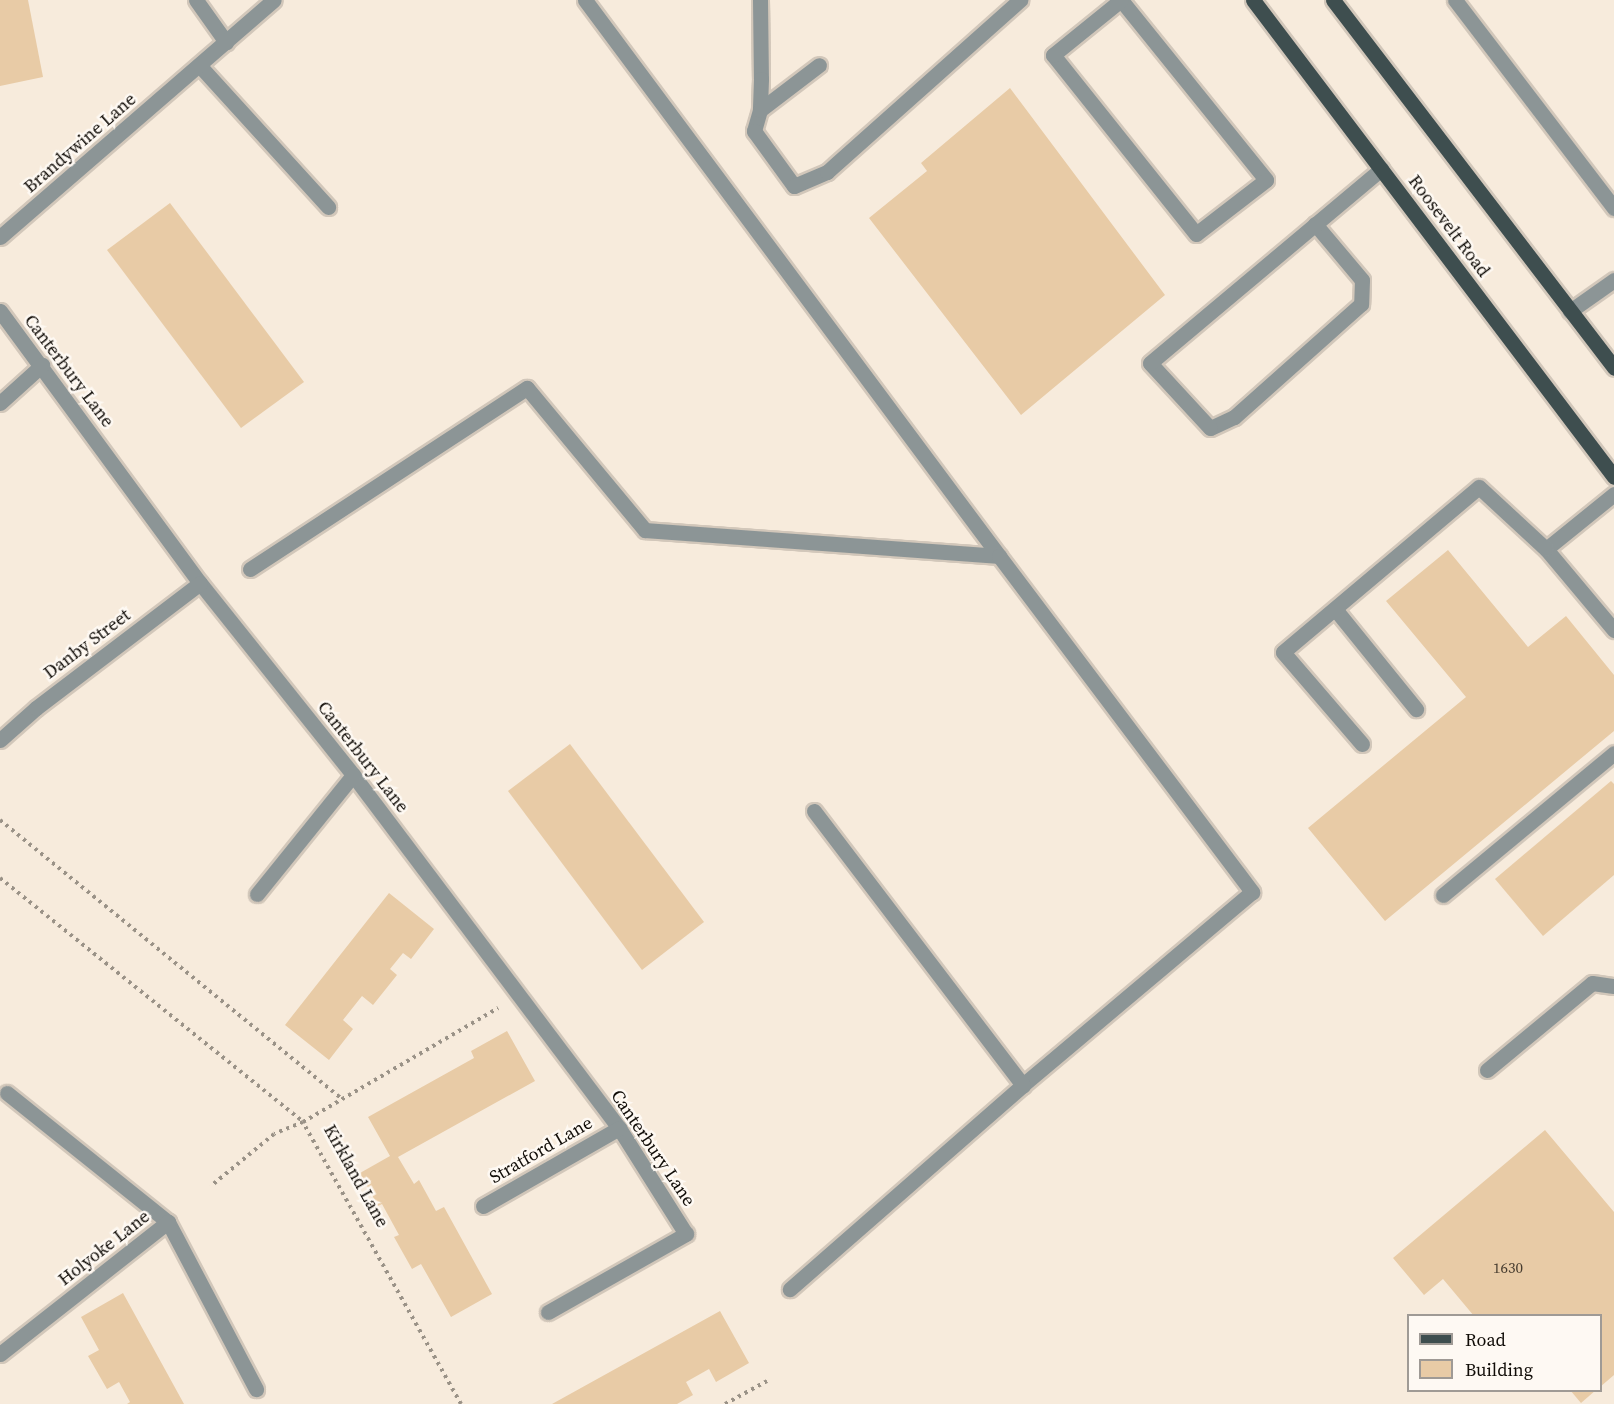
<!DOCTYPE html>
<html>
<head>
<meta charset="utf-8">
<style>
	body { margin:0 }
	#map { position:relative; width:1614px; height:1404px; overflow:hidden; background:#f7ebdc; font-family:"Source Serif 4",serif }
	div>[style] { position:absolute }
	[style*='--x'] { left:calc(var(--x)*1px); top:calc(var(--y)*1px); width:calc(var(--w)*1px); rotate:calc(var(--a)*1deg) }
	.building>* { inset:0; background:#e8cba6 }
	.path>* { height:4px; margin-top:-2px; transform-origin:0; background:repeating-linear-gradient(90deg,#9a9287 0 3px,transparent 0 7.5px) }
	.roads { filter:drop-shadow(2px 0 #d2c7ba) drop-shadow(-2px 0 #d2c7ba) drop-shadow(0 2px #d2c7ba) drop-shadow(0 -2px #d2c7ba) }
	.service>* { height:15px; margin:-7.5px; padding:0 7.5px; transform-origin:7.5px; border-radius:7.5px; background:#8c9596 }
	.minor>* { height:15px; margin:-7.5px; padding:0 7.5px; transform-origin:7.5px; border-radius:7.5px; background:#8c9596 }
	.primary>* { height:15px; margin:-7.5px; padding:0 7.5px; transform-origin:7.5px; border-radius:7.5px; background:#3e4e4f }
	span { translate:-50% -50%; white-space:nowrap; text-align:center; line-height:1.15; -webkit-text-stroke:5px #fef9f3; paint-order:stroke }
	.number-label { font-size:15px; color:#463c2f }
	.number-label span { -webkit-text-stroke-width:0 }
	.street-label { font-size:18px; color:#100c07 }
	.legend { position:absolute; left:1407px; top:1314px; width:195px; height:78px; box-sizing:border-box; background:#fef9f3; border:2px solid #9f9a95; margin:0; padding:8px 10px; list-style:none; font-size:18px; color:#100c07 }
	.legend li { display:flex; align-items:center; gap:12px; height:30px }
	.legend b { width:30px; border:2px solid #9f9a95 }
</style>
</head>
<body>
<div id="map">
	<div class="building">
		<i style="clip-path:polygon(0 0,28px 0,43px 77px,0 86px)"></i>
		<i style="clip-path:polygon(1010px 88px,1165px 295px,1021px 415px,869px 218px,927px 171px,921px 163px)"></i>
		<i style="clip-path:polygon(170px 203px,304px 382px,241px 428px,107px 250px)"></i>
		<i style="clip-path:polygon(1448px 550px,1528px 647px,1566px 616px,1614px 675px,1614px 731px,1385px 921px,1308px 828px,1466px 697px,1386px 601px)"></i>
		<i style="clip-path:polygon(570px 744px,704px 922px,642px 970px,508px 791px)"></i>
		<i style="clip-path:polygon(1611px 781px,1614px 784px,1614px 875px,1543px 936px,1495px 879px)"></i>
		<i style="clip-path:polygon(389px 893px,434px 929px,411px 959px,403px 953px,390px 969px,397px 975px,373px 1005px,362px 996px,343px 1020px,353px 1029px,329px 1060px,285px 1025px)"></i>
		<i style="clip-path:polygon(507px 1031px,535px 1081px,398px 1157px,414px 1184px,419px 1180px,436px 1211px,444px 1207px,492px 1294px,451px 1317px,421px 1264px,412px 1269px,394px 1237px,399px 1235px,382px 1204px,378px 1206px,360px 1173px,390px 1156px,368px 1117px,474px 1058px,471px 1051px)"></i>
		<i style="clip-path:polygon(1545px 1130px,1614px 1212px,1614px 1375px,1600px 1387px,1600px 1316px,1474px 1316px,1443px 1279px,1424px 1295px,1393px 1258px)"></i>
		<i style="clip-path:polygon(123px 1293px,184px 1404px,127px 1404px,130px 1402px,119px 1382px,107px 1389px,88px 1356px,99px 1350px,81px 1317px)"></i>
		<i style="clip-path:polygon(720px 1311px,749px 1363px,716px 1382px,709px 1369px,686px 1382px,693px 1395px,677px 1404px,552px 1404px)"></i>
		<i style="clip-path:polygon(1570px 1390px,1596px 1390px,1581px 1403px)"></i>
	</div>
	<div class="path">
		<i style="--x:0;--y:820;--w:441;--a:39.2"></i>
		<i style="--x:0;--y:878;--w:389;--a:38.8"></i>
		<i style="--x:303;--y:1122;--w:31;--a:158"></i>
		<i style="--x:274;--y:1134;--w:82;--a:140.5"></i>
		<i style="--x:461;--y:1404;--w:323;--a:-119.3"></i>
		<i style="--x:303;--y:1122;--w:226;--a:-30.3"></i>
		<i style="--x:725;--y:1404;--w:48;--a:-28.7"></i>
	</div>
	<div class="roads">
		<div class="service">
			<i style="--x:196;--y:0;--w:52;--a:54.5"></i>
			<i style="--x:585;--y:0;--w:693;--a:53.33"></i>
			<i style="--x:760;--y:0;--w:79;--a:89.3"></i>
			<i style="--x:761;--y:79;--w:31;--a:92"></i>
			<i style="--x:760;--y:110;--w:22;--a:106"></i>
			<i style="--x:754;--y:131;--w:68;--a:54"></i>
			<i style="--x:794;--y:186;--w:36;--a:-23"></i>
			<i style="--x:827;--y:172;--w:259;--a:-41.7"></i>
			<i style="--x:1121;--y:0;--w:231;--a:51.1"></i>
			<i style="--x:1266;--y:180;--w:88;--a:142.4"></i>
			<i style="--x:1196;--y:234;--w:229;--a:-128.6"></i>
			<i style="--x:1053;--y:55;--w:87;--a:-39"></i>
			<i style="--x:1455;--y:0;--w:262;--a:52.6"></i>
			<i style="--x:199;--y:65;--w:192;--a:47.7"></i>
			<i style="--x:760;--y:110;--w:74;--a:-37.3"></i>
			<i style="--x:1315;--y:224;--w:73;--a:50"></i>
			<i style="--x:1362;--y:280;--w:24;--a:92"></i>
			<i style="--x:1361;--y:304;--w:170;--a:138.3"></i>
			<i style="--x:1234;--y:417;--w:26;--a:155"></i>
			<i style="--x:1210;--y:428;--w:88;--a:-132.7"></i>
			<i style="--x:1150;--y:363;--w:302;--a:-40"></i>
			<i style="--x:1570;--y:311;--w:54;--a:-35.2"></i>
			<i style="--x:1614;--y:494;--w:87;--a:141"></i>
			<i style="--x:1546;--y:549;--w:106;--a:50"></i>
			<i style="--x:250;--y:569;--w:331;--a:-33.2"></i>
			<i style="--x:527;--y:388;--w:185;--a:50.3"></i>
			<i style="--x:645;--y:530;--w:355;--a:4.2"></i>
			<i style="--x:999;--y:556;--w:421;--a:53"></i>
			<i style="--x:1252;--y:892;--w:299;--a:139.9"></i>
			<i style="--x:1023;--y:1085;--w:310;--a:138.8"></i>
			<i style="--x:1335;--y:609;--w:129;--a:51"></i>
			<i style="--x:1362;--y:744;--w:121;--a:-130.7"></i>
			<i style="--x:1283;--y:652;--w:256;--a:-40.1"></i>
			<i style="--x:1479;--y:487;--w:91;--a:42.8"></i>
			<i style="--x:814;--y:811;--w:345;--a:52.7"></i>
			<i style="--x:1443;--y:895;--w:222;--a:-39.7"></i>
			<i style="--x:1487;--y:1070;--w:136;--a:-39.6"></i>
			<i style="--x:1592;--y:983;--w:22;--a:8"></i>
			<i style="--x:7;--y:1093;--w:206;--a:38.7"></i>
			<i style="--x:168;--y:1222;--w:189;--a:62.2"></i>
			<i style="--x:548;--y:1312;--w:159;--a:-29.5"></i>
			<i style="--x:0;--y:1354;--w:214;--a:-38.2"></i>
		</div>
		<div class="minor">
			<i style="--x:0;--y:237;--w:362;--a:-40.9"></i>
			<i style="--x:0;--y:311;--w:338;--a:53.7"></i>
			<i style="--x:200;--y:583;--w:246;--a:51.4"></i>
			<i style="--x:353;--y:775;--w:442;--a:53"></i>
			<i style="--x:619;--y:1128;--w:125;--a:57.7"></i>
			<i style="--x:0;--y:403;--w:57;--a:-42.1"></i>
			<i style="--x:0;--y:740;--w:48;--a:-41.6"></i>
			<i style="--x:36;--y:708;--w:206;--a:-37.3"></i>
			<i style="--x:257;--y:894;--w:153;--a:-51.1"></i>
			<i style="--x:483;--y:1206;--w:157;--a:-29.8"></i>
		</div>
		<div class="primary">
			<i style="--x:1253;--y:0;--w:598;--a:52.88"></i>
			<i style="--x:1333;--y:0;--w:463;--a:52.6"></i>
		</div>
	</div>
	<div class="number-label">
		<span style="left:1508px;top:1268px">1630</span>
	</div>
	<div class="street-label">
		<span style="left:80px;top:143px;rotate:-41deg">Brandywine Lane</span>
		<span style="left:1449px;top:226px;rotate:53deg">Roosevelt Road</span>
		<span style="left:69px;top:371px;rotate:53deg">Canterbury Lane</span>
		<span style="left:87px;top:644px;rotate:-37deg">Danby Street</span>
		<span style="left:363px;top:757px;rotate:52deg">Canterbury Lane</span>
		<span style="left:653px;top:1148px;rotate:56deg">Canterbury Lane</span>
		<span style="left:541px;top:1150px;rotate:-30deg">Stratford Lane</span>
		<span style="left:356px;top:1176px;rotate:61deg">Kirkland Lane</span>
		<span style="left:104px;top:1248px;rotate:-38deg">Holyoke Lane</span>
	</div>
	<ul class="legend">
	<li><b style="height:8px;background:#3e4e4f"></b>Road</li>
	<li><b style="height:16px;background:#e8cba6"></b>Building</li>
	</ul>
</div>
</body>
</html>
